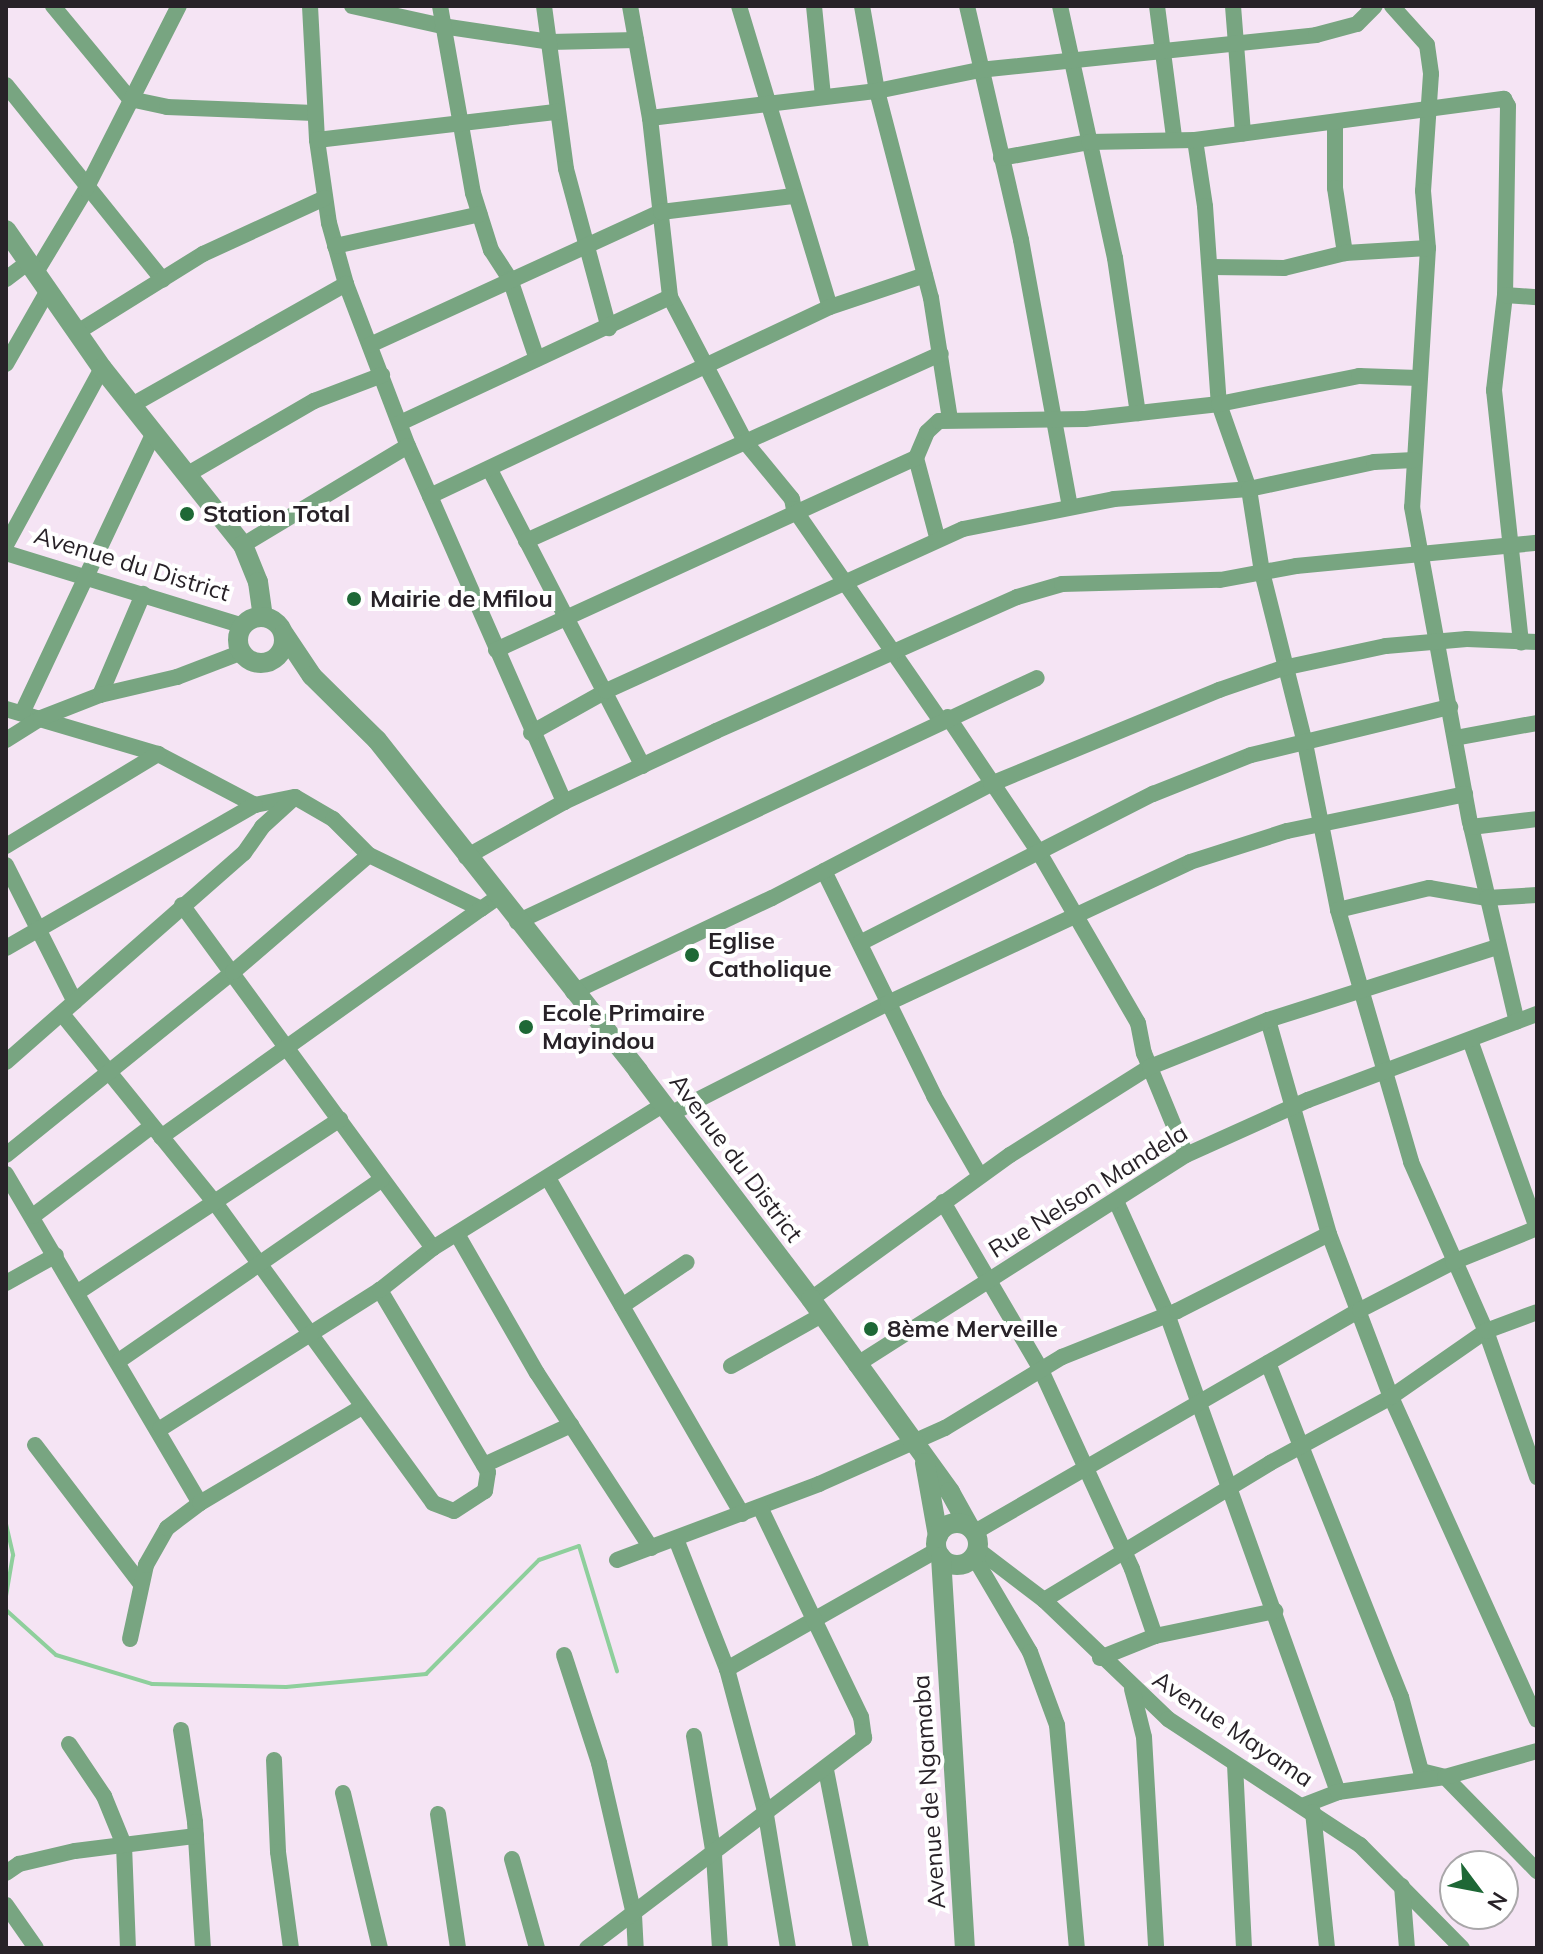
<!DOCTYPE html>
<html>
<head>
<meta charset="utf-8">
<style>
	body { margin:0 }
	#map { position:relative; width:1543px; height:1954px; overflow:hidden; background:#f5e4f4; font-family:Mulish,sans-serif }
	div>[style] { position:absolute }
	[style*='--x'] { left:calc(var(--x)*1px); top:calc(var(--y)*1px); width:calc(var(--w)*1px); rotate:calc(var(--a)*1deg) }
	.stream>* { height:4px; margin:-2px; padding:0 2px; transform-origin:2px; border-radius:2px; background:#8ecf9c }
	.minor>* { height:16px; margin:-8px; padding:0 8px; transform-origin:8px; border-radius:8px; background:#78a581 }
	.tertiary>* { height:20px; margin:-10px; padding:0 10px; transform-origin:10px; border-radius:10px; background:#78a581 }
	.tertiary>.ring { margin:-10px; padding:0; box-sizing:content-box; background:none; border:20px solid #78a581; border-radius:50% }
	.dots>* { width:22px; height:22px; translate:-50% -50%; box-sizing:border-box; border:4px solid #fff; border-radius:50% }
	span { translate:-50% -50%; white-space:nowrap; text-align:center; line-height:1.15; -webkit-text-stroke:8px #fff; paint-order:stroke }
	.poi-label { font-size:24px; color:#282228; font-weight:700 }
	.left { translate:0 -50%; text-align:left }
	.street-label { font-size:24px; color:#282228 }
	.frame { position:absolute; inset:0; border:8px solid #282228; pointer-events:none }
	.north { position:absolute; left:1439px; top:1850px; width:80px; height:80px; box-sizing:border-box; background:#fff; border:2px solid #a9a7a9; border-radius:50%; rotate:122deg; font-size:22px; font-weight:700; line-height:32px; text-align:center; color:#282228 }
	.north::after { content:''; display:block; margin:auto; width:28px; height:36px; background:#1e6836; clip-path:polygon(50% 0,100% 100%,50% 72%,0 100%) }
</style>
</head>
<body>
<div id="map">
	<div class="stream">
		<i style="--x:6;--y:1524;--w:32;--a:77"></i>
		<i style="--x:13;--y:1555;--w:42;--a:99.7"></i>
		<i style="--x:6;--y:1610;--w:67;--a:42"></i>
		<i style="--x:56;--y:1655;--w:100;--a:16.8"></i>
		<i style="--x:152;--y:1684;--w:134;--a:1.3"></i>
		<i style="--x:286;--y:1687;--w:141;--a:-5.3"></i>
		<i style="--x:426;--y:1674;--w:161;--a:-45.3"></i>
		<i style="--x:539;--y:1560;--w:42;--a:-19.3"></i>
		<i style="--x:579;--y:1546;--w:131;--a:73.1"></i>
	</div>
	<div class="minor">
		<i style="--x:53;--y:6;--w:121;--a:50.4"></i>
		<i style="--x:130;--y:99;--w:38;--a:12"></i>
		<i style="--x:167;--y:107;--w:147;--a:2.3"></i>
		<i style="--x:310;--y:6;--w:134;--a:87"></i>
		<i style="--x:317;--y:140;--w:84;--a:81.8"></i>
		<i style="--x:329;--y:223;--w:63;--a:74.4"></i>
		<i style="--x:346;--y:284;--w:173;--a:69.1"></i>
		<i style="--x:408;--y:446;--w:389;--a:66.3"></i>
		<i style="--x:352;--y:6;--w:92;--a:12.5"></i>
		<i style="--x:442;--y:26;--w:109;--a:8.4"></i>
		<i style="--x:550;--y:42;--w:86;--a:-1.3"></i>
		<i style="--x:440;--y:6;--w:190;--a:80"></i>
		<i style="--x:473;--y:193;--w:60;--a:72.5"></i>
		<i style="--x:491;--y:250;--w:35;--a:57"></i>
		<i style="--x:510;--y:279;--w:84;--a:71.4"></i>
		<i style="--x:544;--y:6;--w:164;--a:82.3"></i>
		<i style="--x:566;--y:169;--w:165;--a:74.9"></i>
		<i style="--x:630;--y:6;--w:114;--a:79.9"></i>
		<i style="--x:650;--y:118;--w:180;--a:83.6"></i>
		<i style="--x:670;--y:297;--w:165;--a:62.5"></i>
		<i style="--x:746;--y:443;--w:72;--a:50.6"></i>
		<i style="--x:792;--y:499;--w:10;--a:79"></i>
		<i style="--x:794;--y:509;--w:257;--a:55.3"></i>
		<i style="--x:739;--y:6;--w:314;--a:73.2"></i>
		<i style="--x:814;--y:6;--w:90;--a:84.3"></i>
		<i style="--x:862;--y:6;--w:86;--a:80"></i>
		<i style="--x:877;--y:91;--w:214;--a:75.4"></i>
		<i style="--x:931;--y:298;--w:122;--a:81.1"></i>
		<i style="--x:967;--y:6;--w:240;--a:77"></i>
		<i style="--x:1021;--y:240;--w:271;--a:79.6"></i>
		<i style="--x:1060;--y:6;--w:258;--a:77.7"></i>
		<i style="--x:1115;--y:258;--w:157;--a:81.6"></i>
		<i style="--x:1157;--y:6;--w:132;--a:82.6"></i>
		<i style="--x:1233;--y:6;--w:128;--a:85.5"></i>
		<i style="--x:1392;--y:6;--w:52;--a:48.1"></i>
		<i style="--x:1427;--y:45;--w:29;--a:82"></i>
		<i style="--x:1431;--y:74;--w:117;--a:93.9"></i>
		<i style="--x:1423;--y:191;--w:57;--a:85"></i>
		<i style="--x:1428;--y:248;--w:259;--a:93.5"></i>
		<i style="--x:1412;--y:507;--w:320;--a:79.6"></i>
		<i style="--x:1470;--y:822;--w:205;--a:76.8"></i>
		<i style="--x:6;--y:85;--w:250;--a:51.2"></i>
		<i style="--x:650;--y:118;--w:229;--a:-6.8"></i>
		<i style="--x:877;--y:91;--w:104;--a:-11.6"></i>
		<i style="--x:979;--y:70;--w:339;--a:-5.9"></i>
		<i style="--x:1316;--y:35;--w:42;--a:-15"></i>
		<i style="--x:1357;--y:24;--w:25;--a:-45"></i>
		<i style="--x:1335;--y:123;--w:65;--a:90"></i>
		<i style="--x:1335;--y:188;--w:66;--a:81.3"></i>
		<i style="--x:317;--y:140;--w:242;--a:-6.7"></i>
		<i style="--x:1195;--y:140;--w:67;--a:81.4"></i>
		<i style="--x:1205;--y:206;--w:198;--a:86"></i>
		<i style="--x:1219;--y:404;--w:90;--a:70.6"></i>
		<i style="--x:1249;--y:489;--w:84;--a:81.1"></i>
		<i style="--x:1262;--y:572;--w:176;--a:75.9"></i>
		<i style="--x:1305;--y:743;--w:170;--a:78.8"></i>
		<i style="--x:1338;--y:910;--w:262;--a:73.8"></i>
		<i style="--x:1411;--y:1162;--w:185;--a:66.1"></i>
		<i style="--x:1486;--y:1331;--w:155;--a:70.7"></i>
		<i style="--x:1001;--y:158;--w:89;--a:-10.3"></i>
		<i style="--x:1089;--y:142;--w:106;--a:-1.1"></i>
		<i style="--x:1195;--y:140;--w:312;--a:-7.6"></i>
		<i style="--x:1504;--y:99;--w:8;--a:60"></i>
		<i style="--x:1508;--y:106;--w:189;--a:90.9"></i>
		<i style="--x:1505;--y:295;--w:96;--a:96.6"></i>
		<i style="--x:1494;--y:390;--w:254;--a:83.9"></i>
		<i style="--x:335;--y:246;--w:148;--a:-12.4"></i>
		<i style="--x:1211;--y:267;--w:73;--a:0.8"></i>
		<i style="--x:1284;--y:268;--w:63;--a:-13.8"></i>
		<i style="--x:1345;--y:253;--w:83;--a:-3.4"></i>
		<i style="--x:35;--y:274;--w:99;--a:-59"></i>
		<i style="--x:86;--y:189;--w:205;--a:-63.1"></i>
		<i style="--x:6;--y:279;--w:26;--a:-37"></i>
		<i style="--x:1505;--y:295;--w:32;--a:4"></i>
		<i style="--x:76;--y:333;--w:150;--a:-31.9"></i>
		<i style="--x:203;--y:254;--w:134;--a:-24.7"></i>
		<i style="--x:370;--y:345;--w:320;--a:-24.6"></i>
		<i style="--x:661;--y:212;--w:133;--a:-6.9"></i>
		<i style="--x:6;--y:364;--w:83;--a:-60.3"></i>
		<i style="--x:132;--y:405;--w:246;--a:-29.5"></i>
		<i style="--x:400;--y:423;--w:298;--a:-25"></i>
		<i style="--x:916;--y:458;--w:82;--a:75.1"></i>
		<i style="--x:490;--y:470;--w:333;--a:62.7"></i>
		<i style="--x:188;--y:474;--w:146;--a:-30.1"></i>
		<i style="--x:314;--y:401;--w:73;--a:-20.9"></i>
		<i style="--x:430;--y:496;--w:442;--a:-25.3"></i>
		<i style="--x:830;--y:307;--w:100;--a:-18.6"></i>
		<i style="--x:526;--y:541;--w:455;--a:-24.3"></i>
		<i style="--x:6;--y:545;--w:201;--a:-61.5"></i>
		<i style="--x:243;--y:545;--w:192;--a:-31"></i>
		<i style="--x:6;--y:553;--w:248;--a:17.1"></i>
		<i style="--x:496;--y:650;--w:462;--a:-24.6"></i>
		<i style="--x:916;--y:458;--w:28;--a:-67"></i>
		<i style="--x:927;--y:432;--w:16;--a:-43"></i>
		<i style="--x:939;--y:421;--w:146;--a:-0.8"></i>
		<i style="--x:1085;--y:419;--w:135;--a:-6.4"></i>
		<i style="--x:1219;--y:404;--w:143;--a:-11.3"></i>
		<i style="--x:1359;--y:376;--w:59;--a:1.9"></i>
		<i style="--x:100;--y:695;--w:110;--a:-66.9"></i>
		<i style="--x:6;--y:709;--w:159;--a:16.5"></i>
		<i style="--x:158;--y:754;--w:110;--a:27.7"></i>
		<i style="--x:255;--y:805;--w:41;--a:-11.3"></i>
		<i style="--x:295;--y:797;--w:44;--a:30.1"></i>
		<i style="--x:333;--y:819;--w:51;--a:45"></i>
		<i style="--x:369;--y:855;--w:124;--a:25.7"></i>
		<i style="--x:481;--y:909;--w:21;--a:-35"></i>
		<i style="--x:22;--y:713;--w:310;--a:-64.8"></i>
		<i style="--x:948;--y:717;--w:165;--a:56.1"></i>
		<i style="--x:1040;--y:854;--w:195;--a:59.9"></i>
		<i style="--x:1138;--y:1023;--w:31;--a:79"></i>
		<i style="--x:1144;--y:1053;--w:110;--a:67.6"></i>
		<i style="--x:531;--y:733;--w:86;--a:-29.2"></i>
		<i style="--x:606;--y:691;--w:392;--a:-24.4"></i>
		<i style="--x:963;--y:529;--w:154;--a:-11.2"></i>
		<i style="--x:1114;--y:499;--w:135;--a:-4.2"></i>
		<i style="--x:1249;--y:489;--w:128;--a:-12.2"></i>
		<i style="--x:1374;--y:462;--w:40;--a:-2.9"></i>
		<i style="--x:1455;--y:738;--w:83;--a:-10.4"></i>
		<i style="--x:6;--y:740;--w:41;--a:-32.2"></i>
		<i style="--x:41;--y:718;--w:63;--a:-21.3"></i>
		<i style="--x:100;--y:695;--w:79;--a:-13.2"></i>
		<i style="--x:177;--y:677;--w:70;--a:-21"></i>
		<i style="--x:1471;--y:827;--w:66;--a:-6.9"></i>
		<i style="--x:6;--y:846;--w:178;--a:-31.2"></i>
		<i style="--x:466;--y:857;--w:112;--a:-29.3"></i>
		<i style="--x:564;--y:802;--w:168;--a:-25"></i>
		<i style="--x:716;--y:731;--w:329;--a:-24"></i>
		<i style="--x:1017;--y:597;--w:47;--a:-16.1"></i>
		<i style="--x:1062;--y:584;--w:158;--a:-1.5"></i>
		<i style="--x:1220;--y:580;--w:77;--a:-10.4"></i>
		<i style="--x:1296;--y:566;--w:242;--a:-5.5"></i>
		<i style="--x:6;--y:865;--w:153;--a:63.3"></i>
		<i style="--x:824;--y:871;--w:250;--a:63.9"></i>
		<i style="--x:934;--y:1096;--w:92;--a:60.1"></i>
		<i style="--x:182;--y:905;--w:425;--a:53.8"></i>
		<i style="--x:1338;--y:910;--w:94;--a:-13.6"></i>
		<i style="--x:1429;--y:888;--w:59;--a:9.8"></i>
		<i style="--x:1487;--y:898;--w:50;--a:-3.4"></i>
		<i style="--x:517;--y:922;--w:574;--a:-25.14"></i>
		<i style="--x:860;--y:943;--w:329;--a:-27"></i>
		<i style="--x:1153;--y:794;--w:105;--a:-21.7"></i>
		<i style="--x:1251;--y:755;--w:205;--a:-13.6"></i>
		<i style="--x:6;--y:948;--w:287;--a:-29.9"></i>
		<i style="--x:573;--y:992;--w:220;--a:-25.3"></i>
		<i style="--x:772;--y:898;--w:247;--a:-27.5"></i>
		<i style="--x:991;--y:784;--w:247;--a:-22.4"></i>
		<i style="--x:1219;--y:690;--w:68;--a:-19"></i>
		<i style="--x:1283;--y:668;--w:105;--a:-12.1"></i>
		<i style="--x:1386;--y:646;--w:81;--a:-4.9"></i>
		<i style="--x:1467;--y:639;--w:70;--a:2.5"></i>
		<i style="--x:62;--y:1014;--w:245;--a:51"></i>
		<i style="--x:216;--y:1204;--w:369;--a:54"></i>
		<i style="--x:433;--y:1503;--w:22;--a:21"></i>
		<i style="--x:454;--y:1511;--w:37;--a:-33"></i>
		<i style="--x:485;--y:1491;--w:19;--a:-81"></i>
		<i style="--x:488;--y:1472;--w:212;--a:-120.7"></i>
		<i style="--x:1268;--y:1020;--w:223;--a:74.1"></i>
		<i style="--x:1329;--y:1234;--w:174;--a:69.2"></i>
		<i style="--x:1391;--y:1397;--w:354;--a:65.7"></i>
		<i style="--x:1470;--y:1040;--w:200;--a:70.4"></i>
		<i style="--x:6;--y:1062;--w:317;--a:-41.3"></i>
		<i style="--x:244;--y:853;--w:32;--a:-55"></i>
		<i style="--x:262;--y:827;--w:43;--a:-42.2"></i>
		<i style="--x:670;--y:1114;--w:245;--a:-27"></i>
		<i style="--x:888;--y:1003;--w:333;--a:-25"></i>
		<i style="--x:1190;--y:862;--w:102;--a:-17.7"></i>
		<i style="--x:1287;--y:831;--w:182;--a:-11.7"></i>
		<i style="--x:161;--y:1137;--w:393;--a:-35.5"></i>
		<i style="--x:6;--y:1155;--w:292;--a:-38.9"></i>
		<i style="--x:233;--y:972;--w:179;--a:-40.7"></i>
		<i style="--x:6;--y:1174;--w:382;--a:59.5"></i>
		<i style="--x:548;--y:1178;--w:388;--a:60"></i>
		<i style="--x:1116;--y:1201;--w:124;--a:65.7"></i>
		<i style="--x:1167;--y:1314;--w:508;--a:70.32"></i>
		<i style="--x:943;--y:1202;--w:194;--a:59.7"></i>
		<i style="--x:1041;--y:1370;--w:219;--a:65.4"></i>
		<i style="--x:1132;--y:1569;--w:71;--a:71.1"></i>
		<i style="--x:33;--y:1216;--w:149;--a:-37.1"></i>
		<i style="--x:457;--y:1234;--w:160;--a:60.1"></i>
		<i style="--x:537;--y:1373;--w:209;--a:56.9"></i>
		<i style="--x:6;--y:1283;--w:57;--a:-29.2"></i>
		<i style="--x:78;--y:1292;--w:314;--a:-33.4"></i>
		<i style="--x:811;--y:1299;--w:246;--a:-35.9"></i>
		<i style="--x:1010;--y:1155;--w:165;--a:-32.2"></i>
		<i style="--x:1150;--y:1067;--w:127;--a:-21.7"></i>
		<i style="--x:1268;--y:1020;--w:240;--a:-17.7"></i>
		<i style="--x:622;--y:1306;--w:78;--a:-34.1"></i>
		<i style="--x:120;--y:1360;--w:318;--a:-34.6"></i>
		<i style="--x:1268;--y:1363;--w:360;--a:68.3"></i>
		<i style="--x:1401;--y:1697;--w:77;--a:74.9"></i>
		<i style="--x:1421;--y:1771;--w:25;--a:14"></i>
		<i style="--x:1445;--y:1777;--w:132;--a:45.6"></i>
		<i style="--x:856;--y:1365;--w:391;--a:-32.5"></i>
		<i style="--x:1186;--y:1155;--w:134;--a:-24.3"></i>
		<i style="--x:1308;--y:1100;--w:245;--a:-20.6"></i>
		<i style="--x:731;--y:1366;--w:104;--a:-29.3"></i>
		<i style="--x:160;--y:1429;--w:260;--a:-32.3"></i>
		<i style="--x:380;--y:1290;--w:68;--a:-38.4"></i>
		<i style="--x:433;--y:1248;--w:271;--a:-31.9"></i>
		<i style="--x:35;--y:1445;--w:175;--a:52.7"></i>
		<i style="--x:484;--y:1465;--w:96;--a:-24.7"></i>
		<i style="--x:975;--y:1532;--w:444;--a:-30"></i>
		<i style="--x:1360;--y:1310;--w:105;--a:-27.3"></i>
		<i style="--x:1453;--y:1262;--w:91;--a:-22"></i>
		<i style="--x:676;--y:1539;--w:140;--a:68.6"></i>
		<i style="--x:727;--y:1669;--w:151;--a:75"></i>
		<i style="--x:766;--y:1815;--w:135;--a:80.6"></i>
		<i style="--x:977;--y:1549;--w:84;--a:37.3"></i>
		<i style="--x:1044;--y:1600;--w:172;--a:43.8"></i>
		<i style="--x:1168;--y:1719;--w:230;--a:33.3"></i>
		<i style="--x:1360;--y:1845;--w:145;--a:45.3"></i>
		<i style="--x:974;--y:1557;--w:110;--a:59.5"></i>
		<i style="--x:1030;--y:1652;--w:78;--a:69.7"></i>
		<i style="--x:1057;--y:1725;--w:224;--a:84.9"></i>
		<i style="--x:617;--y:1560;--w:216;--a:-20.6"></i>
		<i style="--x:819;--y:1484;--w:138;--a:-24"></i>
		<i style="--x:945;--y:1428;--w:137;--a:-31.3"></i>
		<i style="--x:1062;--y:1357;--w:124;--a:-21.8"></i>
		<i style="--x:1177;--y:1311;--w:170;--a:-26.9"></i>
		<i style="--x:1044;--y:1600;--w:264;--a:-31.2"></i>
		<i style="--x:1270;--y:1463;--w:138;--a:-28.6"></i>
		<i style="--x:1391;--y:1397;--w:116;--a:-34.8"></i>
		<i style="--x:1486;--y:1331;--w:54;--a:-20.4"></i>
		<i style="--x:130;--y:1639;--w:76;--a:-77.8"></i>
		<i style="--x:146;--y:1565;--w:43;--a:-60.4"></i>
		<i style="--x:167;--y:1528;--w:41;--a:-37.1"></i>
		<i style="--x:200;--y:1503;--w:186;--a:-30.7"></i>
		<i style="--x:564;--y:1655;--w:114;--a:72"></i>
		<i style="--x:599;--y:1763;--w:156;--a:77"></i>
		<i style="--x:634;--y:1915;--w:33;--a:87"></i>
		<i style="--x:1100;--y:1658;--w:59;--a:-21.8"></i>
		<i style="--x:1155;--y:1636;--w:123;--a:-11.8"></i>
		<i style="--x:727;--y:1669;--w:241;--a:-29.5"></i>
		<i style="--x:1132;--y:1689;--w:49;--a:76"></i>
		<i style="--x:1144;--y:1737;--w:211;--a:86.7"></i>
		<i style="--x:181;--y:1730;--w:93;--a:81.3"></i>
		<i style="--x:195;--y:1822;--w:126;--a:86.4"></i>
		<i style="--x:694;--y:1736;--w:122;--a:80.5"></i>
		<i style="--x:714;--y:1856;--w:92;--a:86.3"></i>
		<i style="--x:69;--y:1744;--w:63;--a:56.1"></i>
		<i style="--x:104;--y:1796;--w:53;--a:67.8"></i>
		<i style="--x:124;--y:1845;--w:103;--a:87.8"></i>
		<i style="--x:274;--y:1760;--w:92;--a:87.5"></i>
		<i style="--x:278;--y:1852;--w:97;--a:82.3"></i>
		<i style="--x:1235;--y:1764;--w:184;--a:87.2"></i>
		<i style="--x:826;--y:1770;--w:181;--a:78.9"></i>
		<i style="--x:343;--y:1793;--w:159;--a:76.6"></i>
		<i style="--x:1302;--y:1806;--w:39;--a:-21"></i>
		<i style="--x:1338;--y:1792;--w:108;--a:-8"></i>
		<i style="--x:1445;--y:1777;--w:96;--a:-15.8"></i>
		<i style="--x:1313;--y:1812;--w:137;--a:84.1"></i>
		<i style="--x:438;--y:1814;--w:135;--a:81.5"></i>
		<i style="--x:512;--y:1859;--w:92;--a:74.3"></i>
		<i style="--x:6;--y:1873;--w:16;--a:-35"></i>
		<i style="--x:19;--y:1864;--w:57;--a:-13.1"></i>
		<i style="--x:75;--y:1851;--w:122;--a:-7.1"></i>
		<i style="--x:1402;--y:1886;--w:62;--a:85.4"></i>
		<i style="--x:6;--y:1905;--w:52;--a:55.1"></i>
		<i style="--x:587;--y:1948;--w:348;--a:-37.2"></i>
		<i style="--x:864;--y:1738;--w:21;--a:-98"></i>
		<i style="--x:861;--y:1717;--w:233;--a:-115.7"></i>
	</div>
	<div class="tertiary">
		<i style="--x:6;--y:230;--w:168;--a:55.2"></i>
		<i style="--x:102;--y:368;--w:226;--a:51.5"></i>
		<i style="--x:243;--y:545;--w:40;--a:68"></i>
		<i style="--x:258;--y:582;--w:35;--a:82"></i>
		<i class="ring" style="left:238px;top:617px;width:26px;height:26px"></i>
		<i style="--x:284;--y:634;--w:50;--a:56.3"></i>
		<i style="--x:312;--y:676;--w:91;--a:44.6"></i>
		<i style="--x:377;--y:740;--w:422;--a:51.7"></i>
		<i style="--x:638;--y:1071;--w:286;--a:52.8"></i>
		<i style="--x:811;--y:1299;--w:238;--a:54.2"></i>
		<i style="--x:950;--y:1492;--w:39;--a:61"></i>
		<i style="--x:925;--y:1463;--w:74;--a:79.9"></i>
		<i class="ring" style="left:936px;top:1523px;width:22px;height:22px"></i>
		<i style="--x:941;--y:1557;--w:392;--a:86.5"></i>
	</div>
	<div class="dots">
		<i style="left:187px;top:514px;background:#1e6836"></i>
		<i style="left:354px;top:599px;background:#1e6836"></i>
		<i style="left:692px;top:955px;background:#1e6836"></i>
		<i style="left:526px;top:1027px;background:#1e6836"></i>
		<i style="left:871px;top:1329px;background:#1e6836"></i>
	</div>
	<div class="poi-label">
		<span class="left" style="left:203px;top:514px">Station Total</span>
		<span class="left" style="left:370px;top:599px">Mairie de Mfilou</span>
		<span class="left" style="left:708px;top:955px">Eglise<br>Catholique</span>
		<span class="left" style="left:542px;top:1027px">Ecole Primaire<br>Mayindou</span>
		<span class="left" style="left:887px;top:1329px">8ème Merveille</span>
	</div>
	<div class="street-label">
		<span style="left:132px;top:564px;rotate:17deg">Avenue du District</span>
		<span style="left:736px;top:1158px;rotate:53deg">Avenue du District</span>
		<span style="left:1088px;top:1191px;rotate:-32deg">Rue Nelson Mandela</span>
		<span style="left:1233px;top:1729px;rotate:34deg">Avenue Mayama</span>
		<span style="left:929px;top:1792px;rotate:-94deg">Avenue de Ngamaba</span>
	</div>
	<div class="frame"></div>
	<div class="north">N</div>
</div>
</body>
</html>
